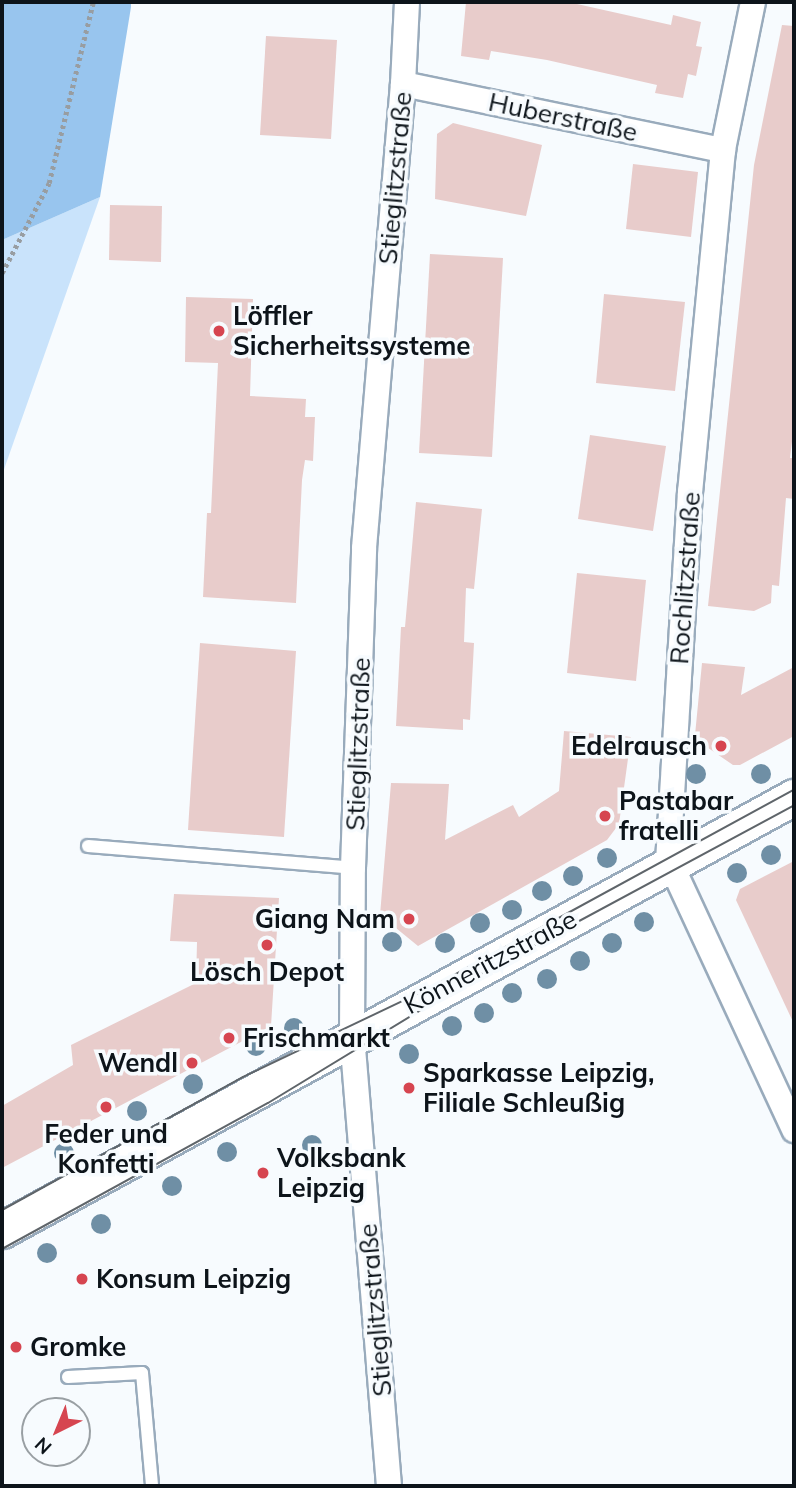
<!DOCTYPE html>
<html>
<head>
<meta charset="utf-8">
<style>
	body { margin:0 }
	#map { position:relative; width:796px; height:1488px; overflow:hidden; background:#f7fbfe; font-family:Mulish,sans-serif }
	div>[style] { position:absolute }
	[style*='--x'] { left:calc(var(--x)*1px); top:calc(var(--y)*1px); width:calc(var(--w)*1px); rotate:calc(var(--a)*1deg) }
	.green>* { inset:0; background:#c9e3fb }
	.forest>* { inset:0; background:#98c5ee }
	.building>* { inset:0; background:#e8cccb }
	.path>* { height:4.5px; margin-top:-2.25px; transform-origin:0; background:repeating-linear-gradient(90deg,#989da1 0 3.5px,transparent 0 7px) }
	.roads { filter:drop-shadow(2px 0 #99abbc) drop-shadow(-2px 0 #99abbc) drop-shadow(0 2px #99abbc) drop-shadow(0 -2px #99abbc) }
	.service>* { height:12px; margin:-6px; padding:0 6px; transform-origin:6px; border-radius:6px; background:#fff }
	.minor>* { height:24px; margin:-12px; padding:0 12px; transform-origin:12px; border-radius:12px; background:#fff }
	.secondary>* { height:35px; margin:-17.5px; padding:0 17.5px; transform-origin:17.5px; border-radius:17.5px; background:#fff }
	.tram>* { height:2px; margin:-1px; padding:0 1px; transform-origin:1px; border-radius:1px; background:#5f656a }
	.trees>* { width:20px; height:20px; margin:-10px; border-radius:50%; background:#6f8fa5 }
	.dots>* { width:19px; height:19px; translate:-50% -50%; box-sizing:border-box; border:4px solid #f7fbfe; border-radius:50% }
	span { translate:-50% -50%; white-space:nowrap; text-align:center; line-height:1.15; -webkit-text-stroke:7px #f7fbfe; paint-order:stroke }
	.street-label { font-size:26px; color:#0d141a }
	.poi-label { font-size:26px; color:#0d141a; font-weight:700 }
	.left { translate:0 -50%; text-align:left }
	.right { translate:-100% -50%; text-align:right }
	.frame { position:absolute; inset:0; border:4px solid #0d141a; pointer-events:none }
	.north { position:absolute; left:21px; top:1397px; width:70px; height:70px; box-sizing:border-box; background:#f7fbfe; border:2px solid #999fa3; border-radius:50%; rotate:223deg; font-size:19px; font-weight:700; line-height:28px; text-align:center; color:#0d141a }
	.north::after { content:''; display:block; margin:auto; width:24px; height:32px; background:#d64550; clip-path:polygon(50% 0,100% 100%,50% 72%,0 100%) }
</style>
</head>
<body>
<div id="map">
	<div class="green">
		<i style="clip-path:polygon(100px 197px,2px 475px,2px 240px)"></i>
	</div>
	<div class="forest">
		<i style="clip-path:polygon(2px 2px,131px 2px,131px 7px,100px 197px,2px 240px)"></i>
	</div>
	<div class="building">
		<i style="clip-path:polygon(466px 2px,568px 2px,671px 25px,673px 15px,701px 22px,696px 46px,702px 47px,696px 76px,688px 74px,683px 98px,655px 93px,657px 85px,547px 60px,491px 51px,489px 60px,461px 56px)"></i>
		<i style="clip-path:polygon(782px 25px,794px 26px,794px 425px,790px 458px,794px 458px,794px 499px,786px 498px,779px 586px,772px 585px,771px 603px,754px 611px,708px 606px,754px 165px)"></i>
		<i style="clip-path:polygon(266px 36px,337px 40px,331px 139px,260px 135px)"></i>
		<i style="clip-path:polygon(453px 123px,542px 145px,526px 216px,435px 199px,437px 134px)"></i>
		<i style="clip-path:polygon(633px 164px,698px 172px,691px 237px,626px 229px)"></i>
		<i style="clip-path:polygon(110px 205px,162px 206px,161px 262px,109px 260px)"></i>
		<i style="clip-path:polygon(430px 254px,503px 258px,492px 457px,419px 453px)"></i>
		<i style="clip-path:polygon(604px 294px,685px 302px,675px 391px,596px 383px)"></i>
		<i style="clip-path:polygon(186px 297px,253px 299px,250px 396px,306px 399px,305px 417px,315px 417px,313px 461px,305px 460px,302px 480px,296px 603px,203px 597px,207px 513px,211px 513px,218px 363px,185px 362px)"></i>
		<i style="clip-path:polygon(590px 435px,666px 446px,653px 531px,578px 519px)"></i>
		<i style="clip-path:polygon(416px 502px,482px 509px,474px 589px,466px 588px,464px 642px,474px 643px,470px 720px,463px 719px,463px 730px,396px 726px,401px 627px,405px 627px)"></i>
		<i style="clip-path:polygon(577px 573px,646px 580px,636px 681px,567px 673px)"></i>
		<i style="clip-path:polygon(200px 643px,296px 651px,284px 837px,188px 830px)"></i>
		<i style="clip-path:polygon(702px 663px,745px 667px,741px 695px,794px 667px,794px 736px,740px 765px,733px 765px,698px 741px,695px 735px)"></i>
		<i style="clip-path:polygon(564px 731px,631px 737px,619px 824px,607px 840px,418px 946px,380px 915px,391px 783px,449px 784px,445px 840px,513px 805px,519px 817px,559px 791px)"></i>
		<i style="clip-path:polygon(794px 861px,794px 1024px,736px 900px,740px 889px)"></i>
		<i style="clip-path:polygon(174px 894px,279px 898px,271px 1026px,2px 1168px,2px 1106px,73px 1065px,71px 1045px,196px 983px,197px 942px,170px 941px)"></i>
	</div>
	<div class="path">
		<i style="--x:2;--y:273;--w:102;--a:-62.4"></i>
		<i style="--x:49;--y:183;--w:186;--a:-76.3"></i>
	</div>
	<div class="roads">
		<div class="service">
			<i style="--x:88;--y:846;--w:266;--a:4.7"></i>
			<i style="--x:68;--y:1377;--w:74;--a:-3.1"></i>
			<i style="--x:142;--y:1373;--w:113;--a:84.9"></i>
		</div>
		<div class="minor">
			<i style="--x:753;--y:2;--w:151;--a:101.5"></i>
			<i style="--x:723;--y:150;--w:344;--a:95.5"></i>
			<i style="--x:690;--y:492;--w:367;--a:93.4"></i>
			<i style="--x:668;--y:858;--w:300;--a:65.1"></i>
			<i style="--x:403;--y:84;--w:327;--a:11.7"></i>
			<i style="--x:389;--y:1486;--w:451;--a:-94.7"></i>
			<i style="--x:352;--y:1037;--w:169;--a:-89.7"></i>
			<i style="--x:353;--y:868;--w:320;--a:-88"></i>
			<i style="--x:364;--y:548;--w:466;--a:-85.2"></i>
			<i style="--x:403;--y:84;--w:82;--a:-87.2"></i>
		</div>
		<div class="secondary">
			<i style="--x:2;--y:1230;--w:903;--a:-28.67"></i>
		</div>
	</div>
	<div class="tram">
		<i style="--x:2;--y:1210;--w:275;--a:-28.9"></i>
		<i style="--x:243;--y:1077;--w:212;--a:-25.5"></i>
		<i style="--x:434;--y:986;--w:410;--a:-28.6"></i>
		<i style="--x:2;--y:1249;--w:303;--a:-28.8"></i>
		<i style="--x:268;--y:1103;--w:245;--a:-31.3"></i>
		<i style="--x:477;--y:976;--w:360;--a:-28.3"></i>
	</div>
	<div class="trees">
		<i style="left:696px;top:774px"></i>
		<i style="left:761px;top:774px"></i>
		<i style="left:771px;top:855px"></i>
		<i style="left:607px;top:858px"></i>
		<i style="left:737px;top:873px"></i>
		<i style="left:573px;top:876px"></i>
		<i style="left:542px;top:891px"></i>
		<i style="left:512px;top:910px"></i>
		<i style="left:644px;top:922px"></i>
		<i style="left:480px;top:923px"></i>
		<i style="left:392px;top:942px"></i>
		<i style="left:445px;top:943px"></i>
		<i style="left:612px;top:943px"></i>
		<i style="left:580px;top:961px"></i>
		<i style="left:547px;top:979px"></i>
		<i style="left:512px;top:993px"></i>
		<i style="left:484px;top:1013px"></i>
		<i style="left:452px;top:1026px"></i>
		<i style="left:294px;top:1028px"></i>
		<i style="left:256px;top:1046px"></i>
		<i style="left:409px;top:1054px"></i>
		<i style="left:193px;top:1084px"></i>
		<i style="left:137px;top:1111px"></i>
		<i style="left:312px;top:1145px"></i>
		<i style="left:227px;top:1152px"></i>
		<i style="left:64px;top:1153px"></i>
		<i style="left:172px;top:1186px"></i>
		<i style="left:101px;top:1224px"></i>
		<i style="left:47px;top:1253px"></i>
	</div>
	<div class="dots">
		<i style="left:219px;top:331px;background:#d64550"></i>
		<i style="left:721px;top:746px;background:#d64550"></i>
		<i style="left:605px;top:816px;background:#d64550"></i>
		<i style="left:409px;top:919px;background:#d64550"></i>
		<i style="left:267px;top:945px;background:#d64550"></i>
		<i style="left:229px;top:1038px;background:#d64550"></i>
		<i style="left:192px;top:1063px;background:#d64550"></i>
		<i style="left:409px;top:1088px;background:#d64550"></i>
		<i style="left:106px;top:1107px;background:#d64550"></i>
		<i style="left:263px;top:1173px;background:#d64550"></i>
		<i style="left:82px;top:1279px;background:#d64550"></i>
		<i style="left:16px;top:1347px;background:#d64550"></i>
	</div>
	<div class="street-label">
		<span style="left:563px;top:117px;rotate:12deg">Huberstraße</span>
		<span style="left:395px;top:178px;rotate:-85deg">Stieglitzstraße</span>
		<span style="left:685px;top:578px;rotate:-86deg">Rochlitzstraße</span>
		<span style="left:358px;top:744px;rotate:-88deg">Stieglitzstraße</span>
		<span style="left:490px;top:962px;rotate:-28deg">Könneritzstraße</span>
		<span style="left:375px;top:1310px;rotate:-95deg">Stieglitzstraße</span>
	</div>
	<div class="poi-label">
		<span class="left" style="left:233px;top:331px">Löffler<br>Sicherheitssysteme</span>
		<span class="right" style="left:707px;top:746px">Edelrausch</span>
		<span class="left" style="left:619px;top:816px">Pastabar<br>fratelli</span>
		<span class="right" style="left:395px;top:919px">Giang Nam</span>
		<span style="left:267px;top:972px">Lösch Depot</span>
		<span class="left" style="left:243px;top:1038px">Frischmarkt</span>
		<span class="right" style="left:178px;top:1063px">Wendl</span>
		<span class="left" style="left:423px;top:1088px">Sparkasse Leipzig,<br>Filiale Schleußig</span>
		<span style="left:106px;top:1149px">Feder und<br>Konfetti</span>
		<span class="left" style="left:277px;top:1173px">Volksbank<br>Leipzig</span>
		<span class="left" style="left:96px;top:1279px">Konsum Leipzig</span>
		<span class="left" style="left:30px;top:1347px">Gromke</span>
	</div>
	<div class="frame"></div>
	<div class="north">N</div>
</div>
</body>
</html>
